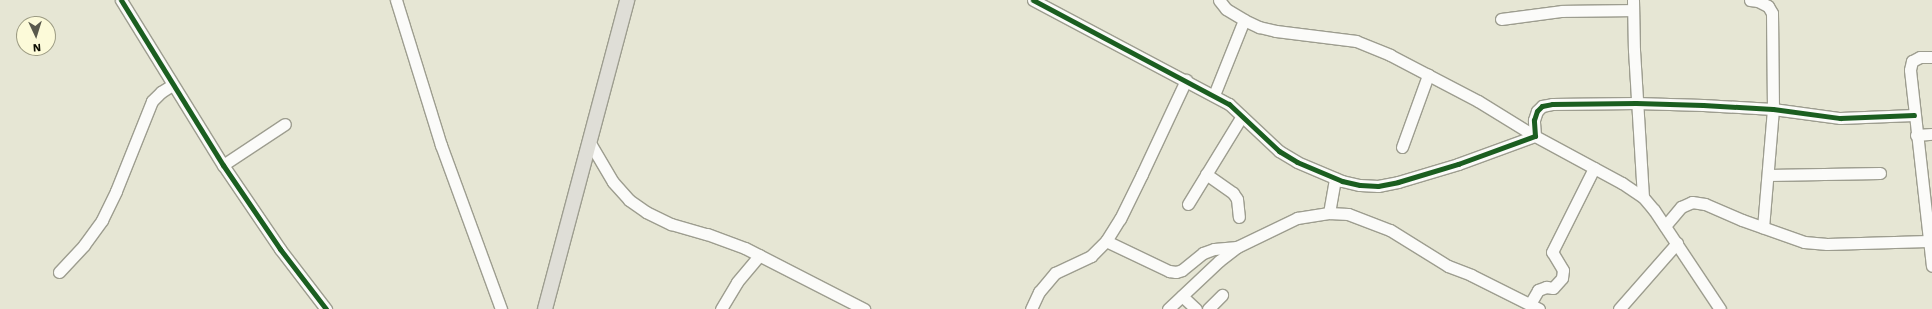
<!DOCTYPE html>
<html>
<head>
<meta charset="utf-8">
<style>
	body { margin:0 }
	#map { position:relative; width:1932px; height:309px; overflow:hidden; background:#e6e6d4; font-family:"Work Sans",sans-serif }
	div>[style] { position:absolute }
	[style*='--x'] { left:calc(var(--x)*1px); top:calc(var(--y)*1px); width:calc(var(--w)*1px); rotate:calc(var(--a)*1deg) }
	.roads { filter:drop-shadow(1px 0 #9d9d8f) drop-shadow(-1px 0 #9d9d8f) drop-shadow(0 1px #9d9d8f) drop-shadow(0 -1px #9d9d8f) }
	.minor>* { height:11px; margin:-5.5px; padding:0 5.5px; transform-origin:5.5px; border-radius:5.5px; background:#fbfbf9 }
	.major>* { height:14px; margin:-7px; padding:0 7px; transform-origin:7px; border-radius:7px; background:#dfded7 }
	.cycleway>* { height:5px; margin:-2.5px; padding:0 2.5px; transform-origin:2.5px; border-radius:2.5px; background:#1b5e20 }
	span { translate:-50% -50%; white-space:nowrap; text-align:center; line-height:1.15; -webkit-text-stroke:3px #fcfad9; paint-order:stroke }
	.north { position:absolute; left:16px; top:16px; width:40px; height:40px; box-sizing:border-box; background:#fcfad9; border:1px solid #9c9b83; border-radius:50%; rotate:176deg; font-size:11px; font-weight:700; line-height:16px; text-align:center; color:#0d0d03 }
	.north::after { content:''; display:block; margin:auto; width:14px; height:18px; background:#59594c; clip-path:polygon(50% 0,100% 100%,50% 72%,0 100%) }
</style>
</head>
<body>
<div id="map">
	<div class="roads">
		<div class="minor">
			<i style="--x:121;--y:0;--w:194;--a:58.3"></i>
			<i style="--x:223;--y:165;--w:102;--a:55.8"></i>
			<i style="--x:280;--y:249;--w:76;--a:52.5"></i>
			<i style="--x:396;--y:0;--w:152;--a:72.8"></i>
			<i style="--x:441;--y:145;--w:175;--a:69.9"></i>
			<i style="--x:1033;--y:0;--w:222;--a:28"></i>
			<i style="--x:1229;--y:104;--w:69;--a:43.2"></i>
			<i style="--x:1279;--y:151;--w:21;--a:31"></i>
			<i style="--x:1297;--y:162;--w:49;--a:22.9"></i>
			<i style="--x:1342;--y:181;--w:18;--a:13"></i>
			<i style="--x:1360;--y:185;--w:18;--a:3"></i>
			<i style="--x:1378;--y:186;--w:20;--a:-11"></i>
			<i style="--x:1398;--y:182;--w:63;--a:-16.7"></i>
			<i style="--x:1458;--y:164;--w:82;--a:-20"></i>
			<i style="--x:1535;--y:136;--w:16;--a:-94"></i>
			<i style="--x:1534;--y:120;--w:9;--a:-72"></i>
			<i style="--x:1537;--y:111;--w:7;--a:-45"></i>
			<i style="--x:1542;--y:106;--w:10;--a:-11"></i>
			<i style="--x:1552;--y:104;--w:84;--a:-0.7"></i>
			<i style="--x:1636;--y:103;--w:67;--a:1.7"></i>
			<i style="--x:1703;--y:105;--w:70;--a:3.3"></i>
			<i style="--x:1773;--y:109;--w:68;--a:7.7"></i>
			<i style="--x:1840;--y:118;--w:74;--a:-2.3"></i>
			<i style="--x:1219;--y:0;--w:11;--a:52"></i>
			<i style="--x:1226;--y:9;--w:21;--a:31"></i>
			<i style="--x:1244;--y:20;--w:17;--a:25"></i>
			<i style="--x:1259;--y:27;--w:17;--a:13"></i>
			<i style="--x:1276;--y:31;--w:81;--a:7.1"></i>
			<i style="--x:1356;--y:41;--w:37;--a:22"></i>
			<i style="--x:1390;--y:55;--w:99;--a:27.6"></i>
			<i style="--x:1478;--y:101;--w:67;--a:31.6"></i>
			<i style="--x:1535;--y:136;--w:99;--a:28.4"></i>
			<i style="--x:1622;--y:183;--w:25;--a:34"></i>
			<i style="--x:1643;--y:197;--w:17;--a:50"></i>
			<i style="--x:1654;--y:210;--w:119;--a:56.3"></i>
			<i style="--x:1633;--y:0;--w:50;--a:88.9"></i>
			<i style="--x:1634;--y:50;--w:147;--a:86.5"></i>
			<i style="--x:1750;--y:0;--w:8;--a:7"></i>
			<i style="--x:1758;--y:1;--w:11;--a:27"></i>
			<i style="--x:1768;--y:6;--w:8;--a:60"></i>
			<i style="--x:1772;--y:13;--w:96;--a:89.4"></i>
			<i style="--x:1773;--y:109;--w:119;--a:94.8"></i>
			<i style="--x:1501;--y:19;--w:62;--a:-7.5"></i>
			<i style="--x:1562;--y:11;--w:71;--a:-0.8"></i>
			<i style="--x:1932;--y:57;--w:12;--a:180"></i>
			<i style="--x:1920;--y:57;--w:9;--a:153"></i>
			<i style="--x:1912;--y:61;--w:9;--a:103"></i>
			<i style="--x:1910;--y:70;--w:197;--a:83.6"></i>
			<i style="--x:1214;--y:95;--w:81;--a:-68.2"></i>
			<i style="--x:1916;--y:135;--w:16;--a:-4"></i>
			<i style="--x:590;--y:143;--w:45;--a:59.5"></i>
			<i style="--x:613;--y:182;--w:24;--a:48"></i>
			<i style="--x:629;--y:200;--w:21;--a:35"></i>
			<i style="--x:646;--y:212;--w:28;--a:26"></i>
			<i style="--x:671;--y:224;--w:37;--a:16"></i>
			<i style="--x:707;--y:234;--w:40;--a:20.2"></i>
			<i style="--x:745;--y:248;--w:134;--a:27.1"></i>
			<i style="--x:1402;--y:147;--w:77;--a:-70.1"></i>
			<i style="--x:223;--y:165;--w:74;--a:-33.5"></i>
			<i style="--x:1206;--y:174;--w:33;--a:35"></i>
			<i style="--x:1233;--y:193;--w:7;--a:56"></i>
			<i style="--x:1237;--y:199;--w:18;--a:84"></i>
			<i style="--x:1768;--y:175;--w:112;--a:-1"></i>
			<i style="--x:1188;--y:204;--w:103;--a:-58.5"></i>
			<i style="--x:1329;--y:213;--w:35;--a:-80"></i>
			<i style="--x:1665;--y:226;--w:25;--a:-50"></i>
			<i style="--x:1681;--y:207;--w:12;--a:-24"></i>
			<i style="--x:1692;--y:202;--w:13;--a:9"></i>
			<i style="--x:1705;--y:204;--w:40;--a:23.4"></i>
			<i style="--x:1742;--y:220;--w:66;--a:19.5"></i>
			<i style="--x:1804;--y:242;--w:23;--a:5"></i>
			<i style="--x:1827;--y:244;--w:101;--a:-1.7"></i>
			<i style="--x:1106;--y:241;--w:70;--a:25.5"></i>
			<i style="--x:1169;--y:271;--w:7;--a:8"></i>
			<i style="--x:1176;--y:272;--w:6;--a:-18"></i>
			<i style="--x:1182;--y:270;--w:27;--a:-39"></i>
			<i style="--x:1203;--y:253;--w:12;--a:-20"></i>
			<i style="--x:1214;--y:249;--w:23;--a:-5"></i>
			<i style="--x:59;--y:272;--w:37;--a:-47"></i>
			<i style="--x:84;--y:245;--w:31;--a:-54"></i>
			<i style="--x:102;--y:220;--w:32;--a:-64"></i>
			<i style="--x:116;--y:191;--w:97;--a:-68.2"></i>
			<i style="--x:152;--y:101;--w:13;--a:-45"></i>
			<i style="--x:161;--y:92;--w:13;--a:-32"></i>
			<i style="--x:1182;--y:296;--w:19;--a:43"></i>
			<i style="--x:1530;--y:304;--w:16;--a:-60"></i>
			<i style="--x:1538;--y:290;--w:9;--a:-21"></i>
			<i style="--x:1546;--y:287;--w:7;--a:8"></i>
			<i style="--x:1553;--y:288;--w:13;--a:-48"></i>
			<i style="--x:1562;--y:278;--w:8;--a:-83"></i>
			<i style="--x:1563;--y:270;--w:21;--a:-121"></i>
			<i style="--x:1552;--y:252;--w:94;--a:-63.4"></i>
			<i style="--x:721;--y:309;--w:31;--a:-59"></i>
			<i style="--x:737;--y:282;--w:35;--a:-50"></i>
			<i style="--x:1031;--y:309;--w:19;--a:-65"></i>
			<i style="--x:1039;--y:292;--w:25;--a:-50"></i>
			<i style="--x:1055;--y:273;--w:40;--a:-25"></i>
			<i style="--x:1091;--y:256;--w:21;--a:-45"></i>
			<i style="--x:1106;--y:241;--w:26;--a:-58"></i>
			<i style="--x:1120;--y:219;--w:50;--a:-63.9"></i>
			<i style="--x:1142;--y:174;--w:104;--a:-64.9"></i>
			<i style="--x:1168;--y:309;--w:70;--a:-43.3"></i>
			<i style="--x:1219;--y:261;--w:23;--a:-38"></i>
			<i style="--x:1237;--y:247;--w:67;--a:-25.8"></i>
			<i style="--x:1297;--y:218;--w:32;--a:-9"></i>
			<i style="--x:1329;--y:213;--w:19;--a:3"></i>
			<i style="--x:1348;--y:214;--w:45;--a:20.9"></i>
			<i style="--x:1390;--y:230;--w:68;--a:31.8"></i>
			<i style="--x:1448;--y:266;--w:25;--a:21"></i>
			<i style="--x:1471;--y:275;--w:76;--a:26.6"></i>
			<i style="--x:1208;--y:309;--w:20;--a:-45"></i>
			<i style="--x:1619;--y:309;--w:88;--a:-48.7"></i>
		</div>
		<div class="major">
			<i style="--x:545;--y:309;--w:320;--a:-75.1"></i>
		</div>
	</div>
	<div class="cycleway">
		<i style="--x:121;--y:0;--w:194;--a:58.3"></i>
		<i style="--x:223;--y:165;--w:102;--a:55.8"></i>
		<i style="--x:280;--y:249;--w:76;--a:52.5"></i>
		<i style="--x:1033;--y:0;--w:222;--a:28"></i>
		<i style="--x:1229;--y:104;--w:69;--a:43.2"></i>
		<i style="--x:1279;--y:151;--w:21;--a:31"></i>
		<i style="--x:1297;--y:162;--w:49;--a:22.9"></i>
		<i style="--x:1342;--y:181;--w:18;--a:13"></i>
		<i style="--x:1360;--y:185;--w:18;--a:3"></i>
		<i style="--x:1378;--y:186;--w:20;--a:-11"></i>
		<i style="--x:1398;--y:182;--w:63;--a:-16.7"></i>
		<i style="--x:1458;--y:164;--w:82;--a:-20"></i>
		<i style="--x:1535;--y:136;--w:16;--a:-94"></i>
		<i style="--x:1534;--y:120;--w:9;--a:-72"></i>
		<i style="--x:1537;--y:111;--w:7;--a:-45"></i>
		<i style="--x:1542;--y:106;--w:10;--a:-11"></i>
		<i style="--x:1552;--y:104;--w:84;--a:-0.7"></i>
		<i style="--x:1636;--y:103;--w:67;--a:1.7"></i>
		<i style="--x:1703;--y:105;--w:70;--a:3.3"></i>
		<i style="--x:1773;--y:109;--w:68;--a:7.7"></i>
		<i style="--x:1840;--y:118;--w:74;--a:-2.3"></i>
	</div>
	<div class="north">N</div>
</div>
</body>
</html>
